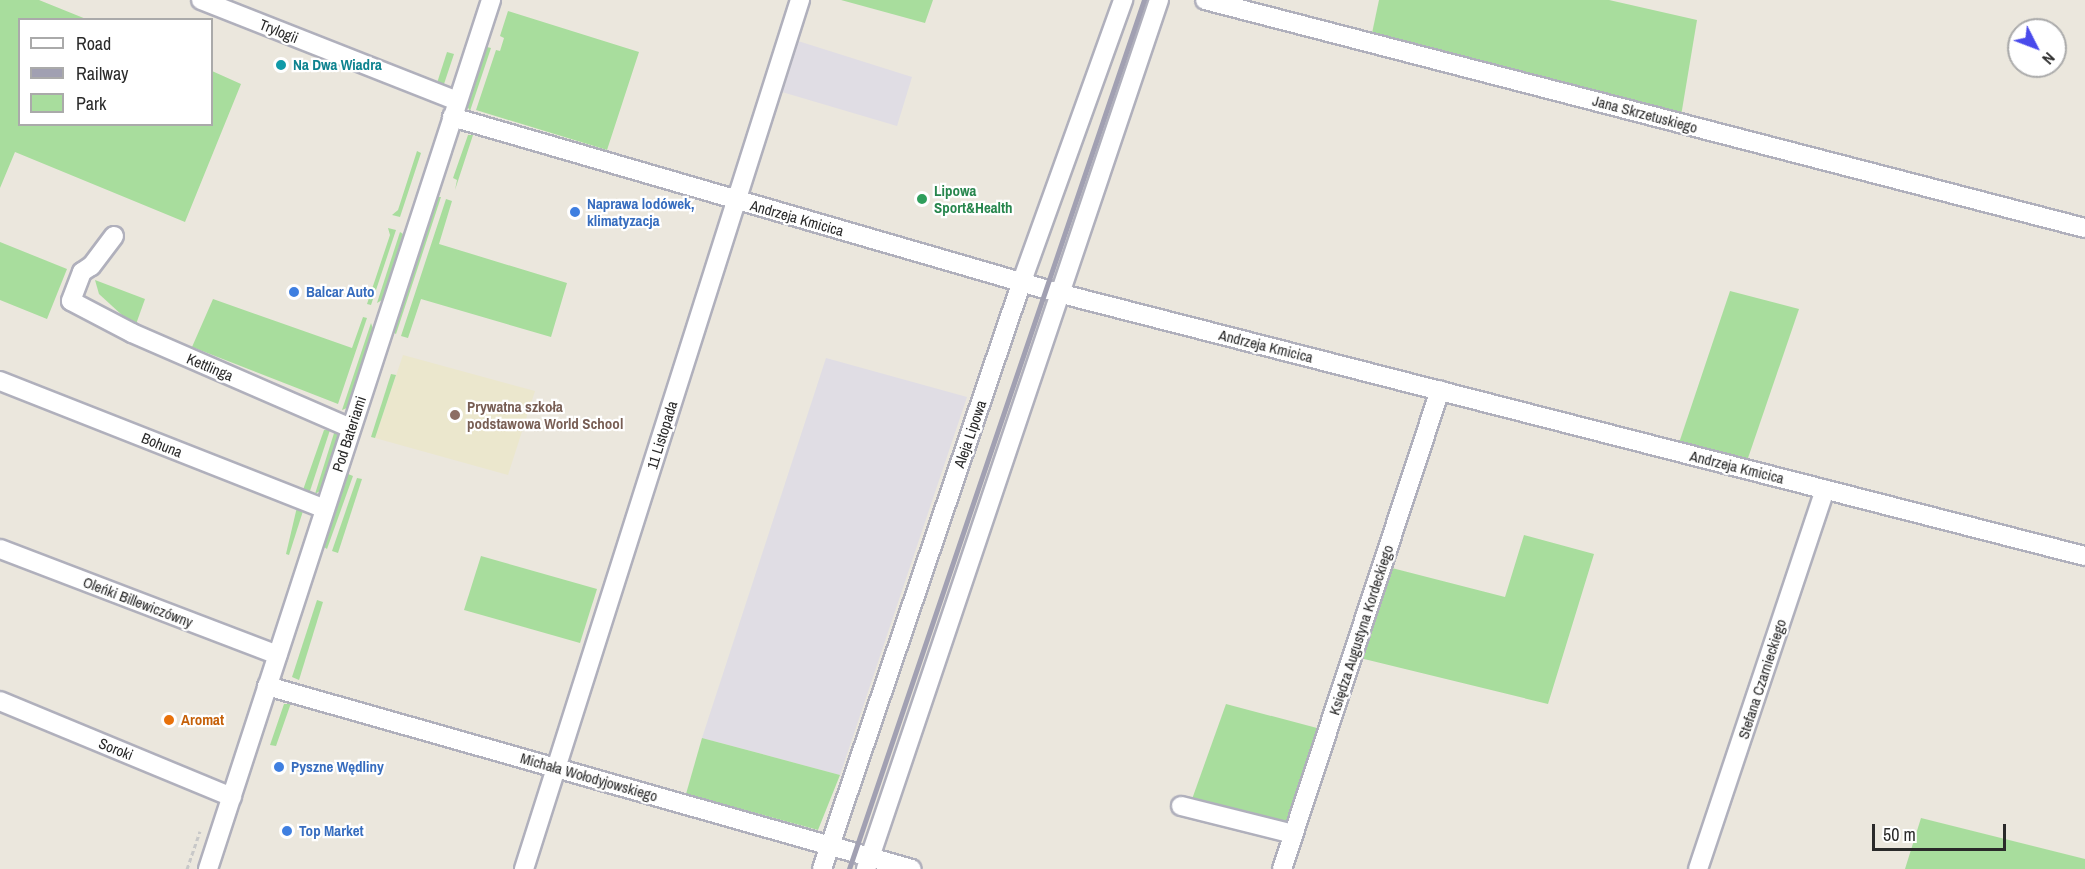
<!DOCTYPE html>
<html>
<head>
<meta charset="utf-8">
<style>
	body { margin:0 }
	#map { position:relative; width:2085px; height:869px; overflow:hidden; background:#ebe7dd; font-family:"Archivo Narrow",sans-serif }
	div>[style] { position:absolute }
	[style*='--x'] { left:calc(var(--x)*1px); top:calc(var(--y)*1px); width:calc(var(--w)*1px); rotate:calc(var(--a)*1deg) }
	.industrial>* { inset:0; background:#e0dde4 }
	.education>* { inset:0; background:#ebe7cd }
	.green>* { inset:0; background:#a8dd9d }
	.path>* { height:3px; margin-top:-1.5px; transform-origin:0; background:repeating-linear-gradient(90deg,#c8c8c8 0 4.5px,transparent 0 7.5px) }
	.roads { filter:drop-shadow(2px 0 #b0b0bc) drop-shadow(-2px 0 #b0b0bc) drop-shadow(0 2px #b0b0bc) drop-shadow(0 -2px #b0b0bc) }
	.minor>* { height:18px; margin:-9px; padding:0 9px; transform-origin:9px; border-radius:9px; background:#fff }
	.rail>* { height:4.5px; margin:-2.25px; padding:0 2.25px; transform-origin:2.25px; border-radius:2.25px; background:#a1a0b2 }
	.dots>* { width:16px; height:16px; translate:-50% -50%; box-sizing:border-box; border:3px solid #fff; border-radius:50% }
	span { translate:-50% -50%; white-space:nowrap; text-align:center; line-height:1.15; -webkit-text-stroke:4.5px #fff; paint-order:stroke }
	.street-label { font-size:15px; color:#2a2a2a }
	.culture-label { font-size:15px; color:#0d838f; font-weight:700 }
	.left { translate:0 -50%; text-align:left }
	.leisure-label { font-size:15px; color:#27864d; font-weight:700 }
	.shop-label { font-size:15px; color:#366cbe; font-weight:700 }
	.education-label { font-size:15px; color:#785e54; font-weight:700 }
	.food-label { font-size:15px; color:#c56008; font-weight:700 }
	.legend { position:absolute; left:18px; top:18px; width:195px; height:108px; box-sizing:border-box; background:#fff; border:2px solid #aaa; margin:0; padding:8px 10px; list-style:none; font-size:18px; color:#2a2a2a }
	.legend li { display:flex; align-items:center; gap:12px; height:30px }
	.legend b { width:30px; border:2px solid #aaa }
	.north { position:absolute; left:2007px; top:18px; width:60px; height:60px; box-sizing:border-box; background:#fff; border:2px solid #aaa; border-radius:50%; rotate:132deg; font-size:16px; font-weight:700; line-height:24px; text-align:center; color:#2a2a2a }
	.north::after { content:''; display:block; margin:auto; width:21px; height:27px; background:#494aeb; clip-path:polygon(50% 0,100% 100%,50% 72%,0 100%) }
	.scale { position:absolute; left:1872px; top:824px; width:134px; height:27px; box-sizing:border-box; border:3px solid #2a2a2a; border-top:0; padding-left:8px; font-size:18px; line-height:21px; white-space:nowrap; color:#2a2a2a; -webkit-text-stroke:4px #fff; paint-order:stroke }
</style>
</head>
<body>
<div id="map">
	<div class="industrial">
		<i style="clip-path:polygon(798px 41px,912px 77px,897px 126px,782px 92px)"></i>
		<i style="clip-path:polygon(826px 358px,967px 397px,840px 775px,702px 738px)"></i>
	</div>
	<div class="education">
		<i style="clip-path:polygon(403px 355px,535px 391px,508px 475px,375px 438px)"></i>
	</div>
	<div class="green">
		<i style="clip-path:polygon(0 0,39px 0,86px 19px,20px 20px,20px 124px,212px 124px,212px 71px,241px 84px,185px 222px,15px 152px,0 188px)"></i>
		<i style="clip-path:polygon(841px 0,933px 0,925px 23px)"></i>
		<i style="clip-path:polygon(1379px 0,1609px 0,1697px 20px,1681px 116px,1371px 38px)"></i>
		<i style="clip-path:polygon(508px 11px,639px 52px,607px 150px,476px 110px,496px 50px,500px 51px,504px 38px,500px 36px)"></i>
		<i style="clip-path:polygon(487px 47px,491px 48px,470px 111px,467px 106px)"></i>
		<i style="clip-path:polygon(447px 52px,454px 54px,443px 87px,437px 83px)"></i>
		<i style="clip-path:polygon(468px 135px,473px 135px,455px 190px,457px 180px,453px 178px)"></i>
		<i style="clip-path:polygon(417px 151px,421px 153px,400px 217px,392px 215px,398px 210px)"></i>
		<i style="clip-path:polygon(437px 197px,441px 197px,396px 334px,394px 333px)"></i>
		<i style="clip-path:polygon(446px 199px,452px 201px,439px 244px,567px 283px,551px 337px,421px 299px,408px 338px,401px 336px)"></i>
		<i style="clip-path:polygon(388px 228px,396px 230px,371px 305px,367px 304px,390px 235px)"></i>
		<i style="clip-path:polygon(400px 232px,403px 234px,382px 300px,377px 303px)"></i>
		<i style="clip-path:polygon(0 242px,67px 269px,47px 319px,0 300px)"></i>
		<i style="clip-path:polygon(95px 280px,145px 299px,135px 327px,99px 294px)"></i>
		<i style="clip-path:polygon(1730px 291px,1799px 309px,1747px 461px,1679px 443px)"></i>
		<i style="clip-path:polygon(213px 299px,352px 348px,363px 317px,367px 318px,338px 404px,192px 347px)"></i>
		<i style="clip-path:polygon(371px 323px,373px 329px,347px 408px,342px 410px)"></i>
		<i style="clip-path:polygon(391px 374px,396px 375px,375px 438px,371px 437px)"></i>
		<i style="clip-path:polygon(324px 430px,330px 430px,310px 491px,303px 490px)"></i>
		<i style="clip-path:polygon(335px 430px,338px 437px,320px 491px,315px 494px)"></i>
		<i style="clip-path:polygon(348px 474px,353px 476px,327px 549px,324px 547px)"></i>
		<i style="clip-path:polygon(357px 478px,362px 479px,338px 553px,332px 551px)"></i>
		<i style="clip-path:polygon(297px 507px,303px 511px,289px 555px,286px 554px)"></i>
		<i style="clip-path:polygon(1524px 535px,1594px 554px,1548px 704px,1360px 658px,1388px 567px,1505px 597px)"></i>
		<i style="clip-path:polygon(481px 556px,597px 589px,580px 643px,464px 610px)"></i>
		<i style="clip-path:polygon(317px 600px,323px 602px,299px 680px,292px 677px)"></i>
		<i style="clip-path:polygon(291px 699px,295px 699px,294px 704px,291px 703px,276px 746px,270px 745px,284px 704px,289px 704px)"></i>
		<i style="clip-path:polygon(1226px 704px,1317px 728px,1285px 825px,1191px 802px)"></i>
		<i style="clip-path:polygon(702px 738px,840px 775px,818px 830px,686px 794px)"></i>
		<i style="clip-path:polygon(1921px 818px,2085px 859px,2085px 869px,1905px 869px)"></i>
	</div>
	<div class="path">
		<i style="--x:187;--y:869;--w:40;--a:-71.1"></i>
	</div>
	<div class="roads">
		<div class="minor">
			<i style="--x:201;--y:0;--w:275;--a:21.5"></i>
			<i style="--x:1205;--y:0;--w:909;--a:14.53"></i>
			<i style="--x:452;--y:117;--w:635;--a:16.18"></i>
			<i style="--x:1062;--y:294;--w:1056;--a:14.37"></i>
			<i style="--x:114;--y:236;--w:38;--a:127"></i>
			<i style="--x:91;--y:266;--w:11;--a:146"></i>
			<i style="--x:82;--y:272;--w:31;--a:111"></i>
			<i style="--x:71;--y:301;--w:69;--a:27.7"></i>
			<i style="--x:132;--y:333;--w:239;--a:23.5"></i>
			<i style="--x:0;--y:381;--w:349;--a:21.5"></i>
			<i style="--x:0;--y:549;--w:297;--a:20.9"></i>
			<i style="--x:267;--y:686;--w:670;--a:15.84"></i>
			<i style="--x:0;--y:701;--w:251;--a:22.5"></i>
			<i style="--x:1181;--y:806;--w:115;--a:14"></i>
			<i style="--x:208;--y:869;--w:914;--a:-71.96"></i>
			<i style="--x:524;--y:869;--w:912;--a:-72.38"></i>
			<i style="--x:822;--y:869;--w:621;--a:-71.21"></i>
			<i style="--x:1022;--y:281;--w:299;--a:-70.2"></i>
			<i style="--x:866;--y:869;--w:917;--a:-71.37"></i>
			<i style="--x:1282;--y:869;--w:504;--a:-71.74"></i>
			<i style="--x:1698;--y:869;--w:400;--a:-71.5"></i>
		</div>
	</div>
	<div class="rail">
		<i style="--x:849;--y:869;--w:918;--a:-71.25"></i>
	</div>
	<div class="dots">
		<i style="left:281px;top:65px;background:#0f9aa8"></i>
		<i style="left:922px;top:199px;background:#2e9e5b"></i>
		<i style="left:575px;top:212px;background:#3f7fe0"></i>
		<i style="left:294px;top:292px;background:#3f7fe0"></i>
		<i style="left:455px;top:415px;background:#8d6e63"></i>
		<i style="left:169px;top:720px;background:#e8710a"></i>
		<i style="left:279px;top:767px;background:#3f7fe0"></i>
		<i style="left:287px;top:831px;background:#3f7fe0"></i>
	</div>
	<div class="street-label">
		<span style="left:279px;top:31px;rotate:22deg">Trylogii</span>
		<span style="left:1645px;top:114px;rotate:15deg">Jana Skrzetuskiego</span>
		<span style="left:797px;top:218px;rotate:16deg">Andrzeja Kmicica</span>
		<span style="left:1266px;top:346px;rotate:14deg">Andrzeja Kmicica</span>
		<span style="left:210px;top:367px;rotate:23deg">Kettlinga</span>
		<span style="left:349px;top:434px;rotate:-72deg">Pod Bateriami</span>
		<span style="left:970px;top:434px;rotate:-71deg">Aleja Lipowa</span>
		<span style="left:662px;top:435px;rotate:-73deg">11 Listopada</span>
		<span style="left:162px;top:445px;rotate:22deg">Bohuna</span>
		<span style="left:1737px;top:467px;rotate:14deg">Andrzeja Kmicica</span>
		<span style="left:138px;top:602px;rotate:21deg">Oleńki Billewiczówny</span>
		<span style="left:1361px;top:630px;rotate:-72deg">Księdza Augustyna Kordeckiego</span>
		<span style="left:1762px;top:679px;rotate:-72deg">Stefana Czarnieckiego</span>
		<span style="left:116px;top:749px;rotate:22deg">Soroki</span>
		<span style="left:589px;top:777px;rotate:16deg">Michała Wołodyjowskiego</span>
	</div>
	<div class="culture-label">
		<span class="left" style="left:293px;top:65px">Na Dwa Wiadra</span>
	</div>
	<div class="leisure-label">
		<span class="left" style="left:934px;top:199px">Lipowa<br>Sport&amp;Health</span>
	</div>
	<div class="shop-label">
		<span class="left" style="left:587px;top:212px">Naprawa lodówek,<br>klimatyzacja</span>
		<span class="left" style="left:306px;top:292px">Balcar Auto</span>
		<span class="left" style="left:291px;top:767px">Pyszne Wędliny</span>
		<span class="left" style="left:299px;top:831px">Top Market</span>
	</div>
	<div class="education-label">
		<span class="left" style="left:467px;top:415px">Prywatna szkoła<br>podstawowa World School</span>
	</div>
	<div class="food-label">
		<span class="left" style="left:181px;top:720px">Aromat</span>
	</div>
	<ul class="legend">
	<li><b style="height:8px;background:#fff"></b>Road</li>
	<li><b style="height:8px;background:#a1a0b2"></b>Railway</li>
	<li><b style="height:16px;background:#a8dd9d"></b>Park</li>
	</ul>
	<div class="north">N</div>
	<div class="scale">50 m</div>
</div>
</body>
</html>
